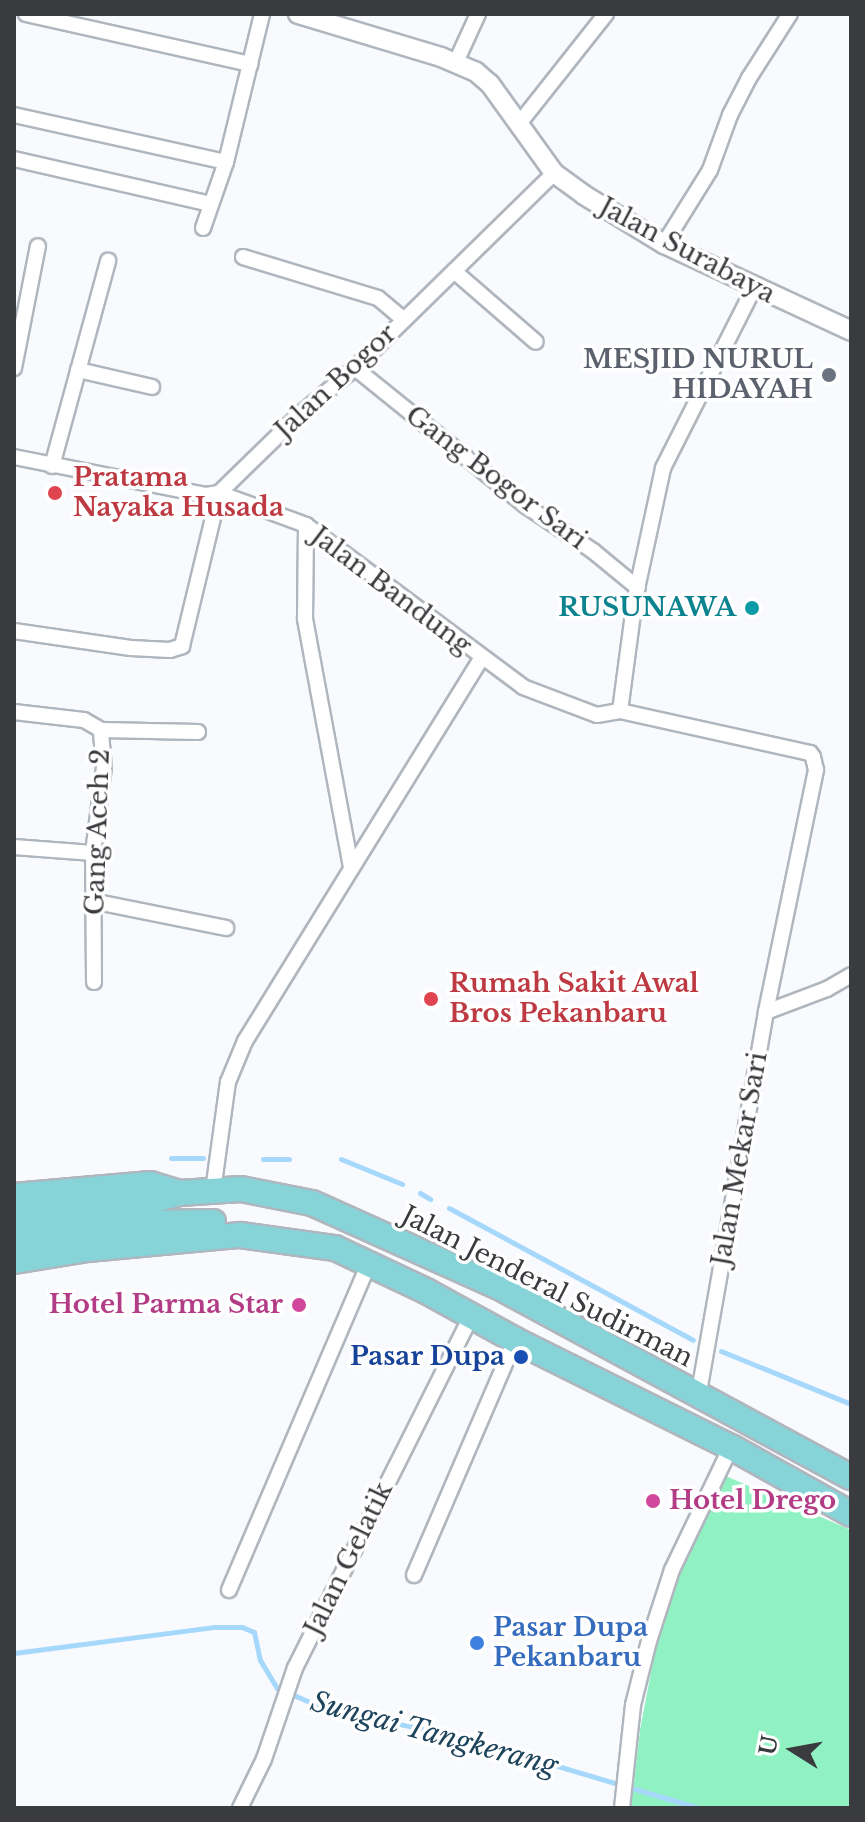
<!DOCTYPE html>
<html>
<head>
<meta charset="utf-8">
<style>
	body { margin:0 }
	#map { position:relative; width:865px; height:1822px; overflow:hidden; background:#f8fafe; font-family:"Libre Baskerville",serif }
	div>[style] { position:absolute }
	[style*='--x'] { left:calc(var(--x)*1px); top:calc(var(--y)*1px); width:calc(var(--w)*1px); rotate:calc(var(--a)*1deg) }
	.green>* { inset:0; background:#90f1c2 }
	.stream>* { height:5px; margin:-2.5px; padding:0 2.5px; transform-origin:2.5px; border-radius:2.5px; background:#a6d8fb }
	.roads { filter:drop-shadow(2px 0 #b0b6be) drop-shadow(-2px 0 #b0b6be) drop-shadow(0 2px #b0b6be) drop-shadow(0 -2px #b0b6be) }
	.minor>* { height:14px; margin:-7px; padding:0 7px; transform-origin:7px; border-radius:7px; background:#fff }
	.tertiary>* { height:18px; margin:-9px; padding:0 9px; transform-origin:9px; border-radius:9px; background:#fff }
	.primary>* { height:24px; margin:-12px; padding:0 12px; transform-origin:12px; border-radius:12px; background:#86d3d8 }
	.dots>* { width:22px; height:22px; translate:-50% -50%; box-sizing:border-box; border:4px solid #fff; border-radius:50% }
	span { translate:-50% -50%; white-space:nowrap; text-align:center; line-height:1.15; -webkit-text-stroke:7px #fff; paint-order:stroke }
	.street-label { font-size:26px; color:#393b3e }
	.worship-label { font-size:26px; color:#5b616d; font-weight:700 }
	.right { translate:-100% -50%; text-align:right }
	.health-label { font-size:26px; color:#be3a42; font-weight:700 }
	.left { translate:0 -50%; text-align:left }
	.culture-label { font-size:26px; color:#0d838f; font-weight:700 }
	.hotel-label { font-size:26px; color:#b23c85; font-weight:700 }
	.transit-label { font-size:26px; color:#164399; font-weight:700 }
	.shop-label { font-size:26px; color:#366cbe; font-weight:700 }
	.water-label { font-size:28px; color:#1f455d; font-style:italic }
	.frame { position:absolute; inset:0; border:16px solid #393b3e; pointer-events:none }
	.north { position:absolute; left:753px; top:1710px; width:80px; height:80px; -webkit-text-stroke:6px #fff; paint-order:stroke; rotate:281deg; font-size:22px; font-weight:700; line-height:32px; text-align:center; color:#393b3e }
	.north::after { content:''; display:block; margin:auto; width:28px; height:36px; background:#393b3e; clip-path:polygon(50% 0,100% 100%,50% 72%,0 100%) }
</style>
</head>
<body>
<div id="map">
	<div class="green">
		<i style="clip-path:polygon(721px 1474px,851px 1530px,851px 1808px,631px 1808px,640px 1730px,662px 1615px)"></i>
	</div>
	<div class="stream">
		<i style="--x:171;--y:1158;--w:32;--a:0"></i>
		<i style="--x:263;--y:1159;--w:26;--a:0"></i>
		<i style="--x:341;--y:1159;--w:66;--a:22.3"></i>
		<i style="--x:420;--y:1193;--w:12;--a:31"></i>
		<i style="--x:449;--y:1208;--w:277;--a:28.4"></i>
		<i style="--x:721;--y:1351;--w:140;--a:22.2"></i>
		<i style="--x:14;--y:1653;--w:201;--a:-7.4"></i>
		<i style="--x:213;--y:1627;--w:29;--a:0"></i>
		<i style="--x:242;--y:1627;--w:13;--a:23"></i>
		<i style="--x:254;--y:1632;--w:29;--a:78"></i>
		<i style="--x:260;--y:1660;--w:33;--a:59"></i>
		<i style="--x:277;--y:1688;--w:59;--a:23.1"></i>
		<i style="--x:331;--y:1711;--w:117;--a:10.8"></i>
		<i style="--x:446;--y:1733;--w:265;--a:16.5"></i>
	</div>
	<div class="roads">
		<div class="minor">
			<i style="--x:26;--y:14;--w:230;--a:12.6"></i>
			<i style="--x:456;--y:62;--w:53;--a:-65.4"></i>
			<i style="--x:14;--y:115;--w:217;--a:12.5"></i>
			<i style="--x:518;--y:125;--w:142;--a:-51.6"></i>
			<i style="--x:14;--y:159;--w:201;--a:12.9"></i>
			<i style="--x:203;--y:228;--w:70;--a:-70.8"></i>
			<i style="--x:226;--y:162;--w:152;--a:-76.3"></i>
			<i style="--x:664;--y:244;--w:87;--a:-58.1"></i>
			<i style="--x:710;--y:170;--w:59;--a:-70"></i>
			<i style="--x:730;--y:115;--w:42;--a:-62.8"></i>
			<i style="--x:749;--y:78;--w:76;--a:-57.4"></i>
			<i style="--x:243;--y:257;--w:141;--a:16.9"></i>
			<i style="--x:378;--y:298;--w:34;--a:40"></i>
			<i style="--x:454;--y:271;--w:108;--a:40.9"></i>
			<i style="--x:14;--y:368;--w:124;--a:-78.9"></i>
			<i style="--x:355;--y:368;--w:220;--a:38.9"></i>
			<i style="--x:526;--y:506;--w:81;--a:33.9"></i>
			<i style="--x:593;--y:551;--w:58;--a:39.4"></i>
			<i style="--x:78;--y:370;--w:76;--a:12.9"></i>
			<i style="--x:14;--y:457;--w:196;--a:11.2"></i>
			<i style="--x:206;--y:495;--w:13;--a:-9"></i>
			<i style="--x:219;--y:493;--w:93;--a:20.2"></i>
			<i style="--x:306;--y:525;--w:271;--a:36.7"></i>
			<i style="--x:523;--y:687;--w:79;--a:20.7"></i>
			<i style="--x:597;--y:715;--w:23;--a:-10"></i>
			<i style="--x:620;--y:711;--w:195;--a:12.5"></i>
			<i style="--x:810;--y:753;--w:5;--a:53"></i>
			<i style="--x:813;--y:757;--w:13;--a:77"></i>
			<i style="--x:816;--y:770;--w:247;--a:101.7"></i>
			<i style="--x:766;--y:1012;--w:391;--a:100"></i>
			<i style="--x:52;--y:466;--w:213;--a:-74.7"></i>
			<i style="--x:219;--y:493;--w:110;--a:-44.3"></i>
			<i style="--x:298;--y:416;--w:75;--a:-40.1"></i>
			<i style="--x:355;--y:368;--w:279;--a:-44.4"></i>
			<i style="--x:306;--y:525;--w:94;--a:90.6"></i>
			<i style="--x:305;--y:619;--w:253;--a:79.5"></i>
			<i style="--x:14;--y:631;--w:118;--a:8.3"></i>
			<i style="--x:131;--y:648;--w:39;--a:3"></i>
			<i style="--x:170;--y:650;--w:13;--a:-18"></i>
			<i style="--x:182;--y:646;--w:157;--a:-76.4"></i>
			<i style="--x:620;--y:711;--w:114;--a:-82.4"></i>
			<i style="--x:635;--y:598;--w:133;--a:-77.8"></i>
			<i style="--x:663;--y:468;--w:202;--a:-63.2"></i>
			<i style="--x:14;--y:712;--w:70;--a:6.5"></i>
			<i style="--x:84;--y:720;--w:20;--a:30"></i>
			<i style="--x:101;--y:730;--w:97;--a:1.2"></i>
			<i style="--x:14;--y:847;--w:79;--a:4.3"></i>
			<i style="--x:92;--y:901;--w:137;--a:11.4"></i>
			<i style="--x:94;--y:982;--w:129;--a:-90.4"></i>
			<i style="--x:93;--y:853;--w:87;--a:-82.7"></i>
			<i style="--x:104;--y:767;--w:37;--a:-95"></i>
			<i style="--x:766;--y:1012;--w:65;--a:-20.7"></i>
			<i style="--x:827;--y:989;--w:28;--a:-30"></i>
			<i style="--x:213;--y:1191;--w:110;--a:-82.2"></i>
			<i style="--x:228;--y:1082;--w:44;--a:-67.5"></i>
			<i style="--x:245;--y:1041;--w:449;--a:-58.3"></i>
			<i style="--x:414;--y:1575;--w:256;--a:-66.7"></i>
			<i style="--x:229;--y:1590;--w:353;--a:-66.8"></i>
			<i style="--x:240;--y:1808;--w:55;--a:-63.9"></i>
			<i style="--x:264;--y:1759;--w:96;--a:-71.2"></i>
			<i style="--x:295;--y:1668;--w:394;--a:-63.4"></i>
			<i style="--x:622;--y:1808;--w:104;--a:-83.9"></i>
			<i style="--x:633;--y:1705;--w:66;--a:-76"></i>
			<i style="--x:649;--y:1641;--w:75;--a:-72.1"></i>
			<i style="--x:672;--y:1570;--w:136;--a:-64.4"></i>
		</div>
		<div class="tertiary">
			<i style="--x:298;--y:14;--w:149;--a:16.7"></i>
			<i style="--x:441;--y:57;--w:38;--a:23"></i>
			<i style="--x:476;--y:72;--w:18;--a:41"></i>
			<i style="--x:490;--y:84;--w:110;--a:54.3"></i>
			<i style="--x:554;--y:173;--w:37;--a:36"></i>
			<i style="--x:584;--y:195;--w:94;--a:31.5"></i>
			<i style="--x:664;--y:244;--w:206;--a:24.9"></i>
		</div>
		<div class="primary">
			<i style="--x:14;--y:1196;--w:137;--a:-5"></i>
			<i style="--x:150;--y:1184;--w:31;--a:17"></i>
			<i style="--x:180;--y:1193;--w:61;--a:-3.8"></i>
			<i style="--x:241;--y:1189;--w:72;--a:11.2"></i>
			<i style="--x:312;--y:1203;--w:205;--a:24.2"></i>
			<i style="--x:499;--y:1287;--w:400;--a:28.4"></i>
			<i style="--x:14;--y:1217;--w:132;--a:-6.1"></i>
			<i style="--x:145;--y:1203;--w:36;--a:-16"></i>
			<i style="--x:14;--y:1239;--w:135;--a:-6.8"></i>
			<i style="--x:148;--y:1223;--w:65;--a:-0.9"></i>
			<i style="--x:14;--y:1261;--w:75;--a:-9.2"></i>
			<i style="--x:88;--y:1249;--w:153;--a:-5.3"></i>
			<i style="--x:240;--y:1235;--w:96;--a:7.8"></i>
			<i style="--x:335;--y:1248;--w:101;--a:25.3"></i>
			<i style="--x:426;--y:1291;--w:102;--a:28.8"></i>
			<i style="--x:515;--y:1340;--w:241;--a:26.4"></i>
			<i style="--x:731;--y:1447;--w:137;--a:29.2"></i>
		</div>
	</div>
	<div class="dots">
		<i style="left:829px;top:375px;background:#6b7280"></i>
		<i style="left:55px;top:493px;background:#e0444e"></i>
		<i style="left:752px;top:608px;background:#0f9aa8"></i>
		<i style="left:431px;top:999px;background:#e0444e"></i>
		<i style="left:299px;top:1305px;background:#d1479c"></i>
		<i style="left:521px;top:1357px;background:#1a4fb4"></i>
		<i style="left:653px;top:1501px;background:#d1479c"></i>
		<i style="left:477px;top:1643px;background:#3f7fe0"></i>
	</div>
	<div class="street-label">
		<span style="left:687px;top:251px;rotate:28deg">Jalan Surabaya</span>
		<span style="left:336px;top:382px;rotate:-43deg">Jalan Bogor</span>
		<span style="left:496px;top:478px;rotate:37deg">Gang Bogor Sari</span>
		<span style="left:391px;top:591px;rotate:37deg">Jalan Bandung</span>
		<span style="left:98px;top:832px;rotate:-88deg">Gang Aceh 2</span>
		<span style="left:740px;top:1159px;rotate:-80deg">Jalan Mekar Sari</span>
		<span style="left:547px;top:1287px;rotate:27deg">Jalan Jenderal Sudirman</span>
		<span style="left:349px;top:1559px;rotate:-64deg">Jalan Gelatik</span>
	</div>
	<div class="worship-label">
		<span class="right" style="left:813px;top:375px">MESJID NURUL<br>HIDAYAH</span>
	</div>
	<div class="health-label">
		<span class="left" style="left:73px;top:493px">Pratama<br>Nayaka Husada</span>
		<span class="left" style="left:449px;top:999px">Rumah Sakit Awal<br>Bros Pekanbaru</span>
	</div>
	<div class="culture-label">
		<span class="right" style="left:736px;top:608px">RUSUNAWA</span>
	</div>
	<div class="hotel-label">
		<span class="right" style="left:283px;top:1305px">Hotel Parma Star</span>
		<span class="left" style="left:669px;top:1501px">Hotel Drego</span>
	</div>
	<div class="transit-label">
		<span class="right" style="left:505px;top:1357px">Pasar Dupa</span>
	</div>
	<div class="shop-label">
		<span class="left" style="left:493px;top:1643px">Pasar Dupa<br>Pekanbaru</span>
	</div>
	<div class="water-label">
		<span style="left:434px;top:1734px;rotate:15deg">Sungai Tangkerang</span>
	</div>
	<div class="frame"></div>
	<div class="north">U</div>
</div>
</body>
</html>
